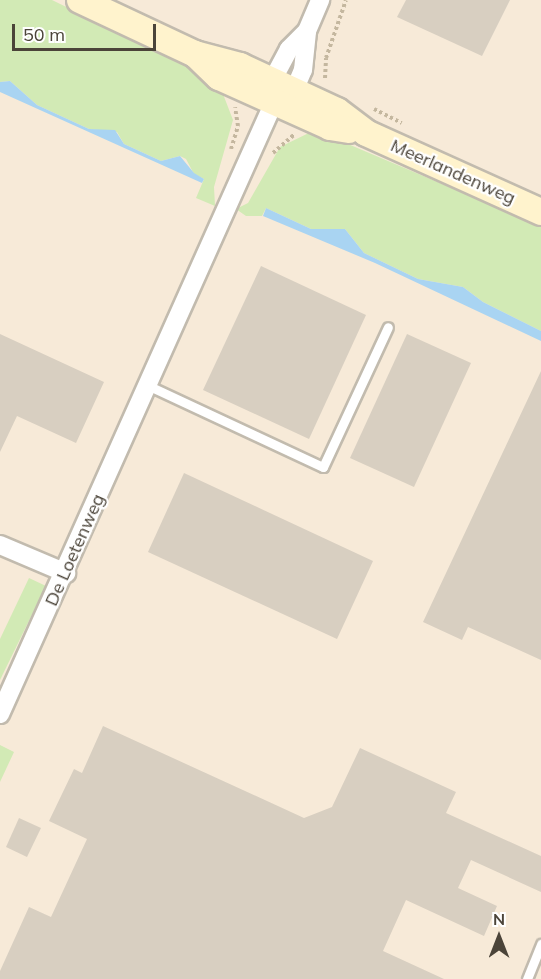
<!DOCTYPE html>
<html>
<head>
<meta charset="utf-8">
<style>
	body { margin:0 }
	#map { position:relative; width:541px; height:979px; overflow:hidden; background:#f6f3ec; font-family:Mulish,sans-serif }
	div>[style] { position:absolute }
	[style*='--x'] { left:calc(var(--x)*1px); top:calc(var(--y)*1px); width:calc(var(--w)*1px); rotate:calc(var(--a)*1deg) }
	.commercial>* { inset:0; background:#f7ead8 }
	.green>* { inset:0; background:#d2eab5 }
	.water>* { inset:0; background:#a9d4f2 }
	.building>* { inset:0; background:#d8cfc1 }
	.path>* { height:4px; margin-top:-2px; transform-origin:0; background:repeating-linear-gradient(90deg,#c4b79f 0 3px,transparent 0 6px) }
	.roads { filter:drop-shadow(2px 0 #c2bbae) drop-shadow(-2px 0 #c2bbae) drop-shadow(0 2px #c2bbae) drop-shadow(0 -2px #c2bbae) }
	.lane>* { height:9px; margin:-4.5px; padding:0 4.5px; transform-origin:4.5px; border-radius:4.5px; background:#fff }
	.street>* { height:18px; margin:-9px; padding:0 9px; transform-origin:9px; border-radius:9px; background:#fff }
	.secondary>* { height:26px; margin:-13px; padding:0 13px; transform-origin:13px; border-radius:13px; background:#fff3cd }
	span { translate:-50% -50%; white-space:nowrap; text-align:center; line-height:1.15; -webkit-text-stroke:4.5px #fff; paint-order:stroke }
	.street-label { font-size:18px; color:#4b4439 }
	.north { position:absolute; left:469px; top:907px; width:60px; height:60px; -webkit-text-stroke:4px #fff; paint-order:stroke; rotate:0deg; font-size:16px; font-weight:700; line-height:24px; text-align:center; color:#4b4439 }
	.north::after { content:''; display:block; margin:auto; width:21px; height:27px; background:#4b4439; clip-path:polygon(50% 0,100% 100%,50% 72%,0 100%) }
	.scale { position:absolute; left:12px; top:24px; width:144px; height:27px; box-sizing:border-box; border:3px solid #4b4439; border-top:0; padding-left:8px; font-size:18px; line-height:21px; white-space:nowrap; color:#4b4439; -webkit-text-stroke:4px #fff; paint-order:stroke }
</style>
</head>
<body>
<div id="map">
	<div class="commercial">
		<i style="clip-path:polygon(0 0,541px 0,541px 979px,0 979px)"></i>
	</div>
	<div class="green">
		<i style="clip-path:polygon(0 0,52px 0,218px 81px,233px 120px,214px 187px,215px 206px,196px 198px,204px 179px,194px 174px,186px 159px,180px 156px,161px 161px,124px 144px,117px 132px,89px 129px,37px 105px,10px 81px,0 82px)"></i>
		<i style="clip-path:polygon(315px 130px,541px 226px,541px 331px,483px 302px,463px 287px,418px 279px,364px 253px,345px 229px,311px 229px,266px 208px,262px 216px,246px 216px,236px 209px,248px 203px,280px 147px)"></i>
		<i style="clip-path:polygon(29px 578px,46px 586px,0 680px,0 639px)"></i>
		<i style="clip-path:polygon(0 745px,14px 752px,0 782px)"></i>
	</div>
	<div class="water">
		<i style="clip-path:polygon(10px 81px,37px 105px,89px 129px,115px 130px,124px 144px,161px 161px,180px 156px,194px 173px,204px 179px,202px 183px,0 92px,0 82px)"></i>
		<i style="clip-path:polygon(266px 208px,311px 229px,345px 229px,364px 253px,418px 279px,463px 287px,483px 302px,541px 331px,541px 341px,375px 263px,263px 216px)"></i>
	</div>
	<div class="building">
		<i style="clip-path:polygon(406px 0,510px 0,482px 56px,397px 17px)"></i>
		<i style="clip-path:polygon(261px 266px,366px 315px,309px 439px,203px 390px)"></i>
		<i style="clip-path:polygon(0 334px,104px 382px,76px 443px,17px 416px,0 452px)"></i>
		<i style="clip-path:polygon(407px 334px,471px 363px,414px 487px,350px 458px)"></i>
		<i style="clip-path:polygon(541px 371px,541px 660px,468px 627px,462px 640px,423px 622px)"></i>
		<i style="clip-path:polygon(184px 473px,373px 561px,337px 639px,148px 552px)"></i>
		<i style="clip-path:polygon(103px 726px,304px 818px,332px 807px,360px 748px,456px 792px,446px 813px,541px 856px,541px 892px,471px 860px,458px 888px,497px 906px,484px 936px,406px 900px,383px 951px,444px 979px,0 979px,0 971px,29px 907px,51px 917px,87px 839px,49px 821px,74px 769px,82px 773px)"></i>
		<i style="clip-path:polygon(19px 818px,41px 828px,27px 857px,6px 847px)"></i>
	</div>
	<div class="path">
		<i style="--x:325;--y:78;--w:20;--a:-87"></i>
		<i style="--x:326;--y:58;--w:61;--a:-71"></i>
		<i style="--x:374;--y:109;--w:31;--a:27"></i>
		<i style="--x:231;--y:149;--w:24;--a:-73"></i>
		<i style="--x:238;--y:126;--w:19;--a:-99"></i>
		<i style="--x:273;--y:153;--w:28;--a:-41"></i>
	</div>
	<div class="roads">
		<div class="lane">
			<i style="--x:147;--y:385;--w:194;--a:25"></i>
			<i style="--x:323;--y:467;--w:154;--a:-65.1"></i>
			<i style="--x:527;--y:979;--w:38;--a:-68"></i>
		</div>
		<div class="street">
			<i style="--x:285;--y:96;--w:10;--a:-29"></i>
			<i style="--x:294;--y:91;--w:23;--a:-67"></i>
			<i style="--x:303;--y:70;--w:39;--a:-84"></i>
			<i style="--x:0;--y:545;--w:72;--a:23"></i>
			<i style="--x:0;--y:714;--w:671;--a:-65.88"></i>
			<i style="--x:274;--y:102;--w:21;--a:-95"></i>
			<i style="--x:272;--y:81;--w:36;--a:-62"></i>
			<i style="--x:289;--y:49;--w:25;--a:-45"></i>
			<i style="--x:307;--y:31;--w:34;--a:-67"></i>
		</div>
		<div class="secondary">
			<i style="--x:80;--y:0;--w:127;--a:25.2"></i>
			<i style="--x:195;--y:54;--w:47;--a:14.9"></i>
			<i style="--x:240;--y:66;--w:107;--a:24.9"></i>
			<i style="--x:337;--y:111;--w:36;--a:37"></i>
			<i style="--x:366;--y:133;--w:192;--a:24.3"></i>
			<i style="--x:195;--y:54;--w:33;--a:44"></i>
			<i style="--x:219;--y:77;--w:122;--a:24.2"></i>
			<i style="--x:330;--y:127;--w:19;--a:9"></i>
		</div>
	</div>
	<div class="street-label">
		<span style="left:453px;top:172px;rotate:24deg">Meerlandenweg</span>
		<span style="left:75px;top:550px;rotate:-66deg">De Loetenweg</span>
	</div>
	<div class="north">N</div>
	<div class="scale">50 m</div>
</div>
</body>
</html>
